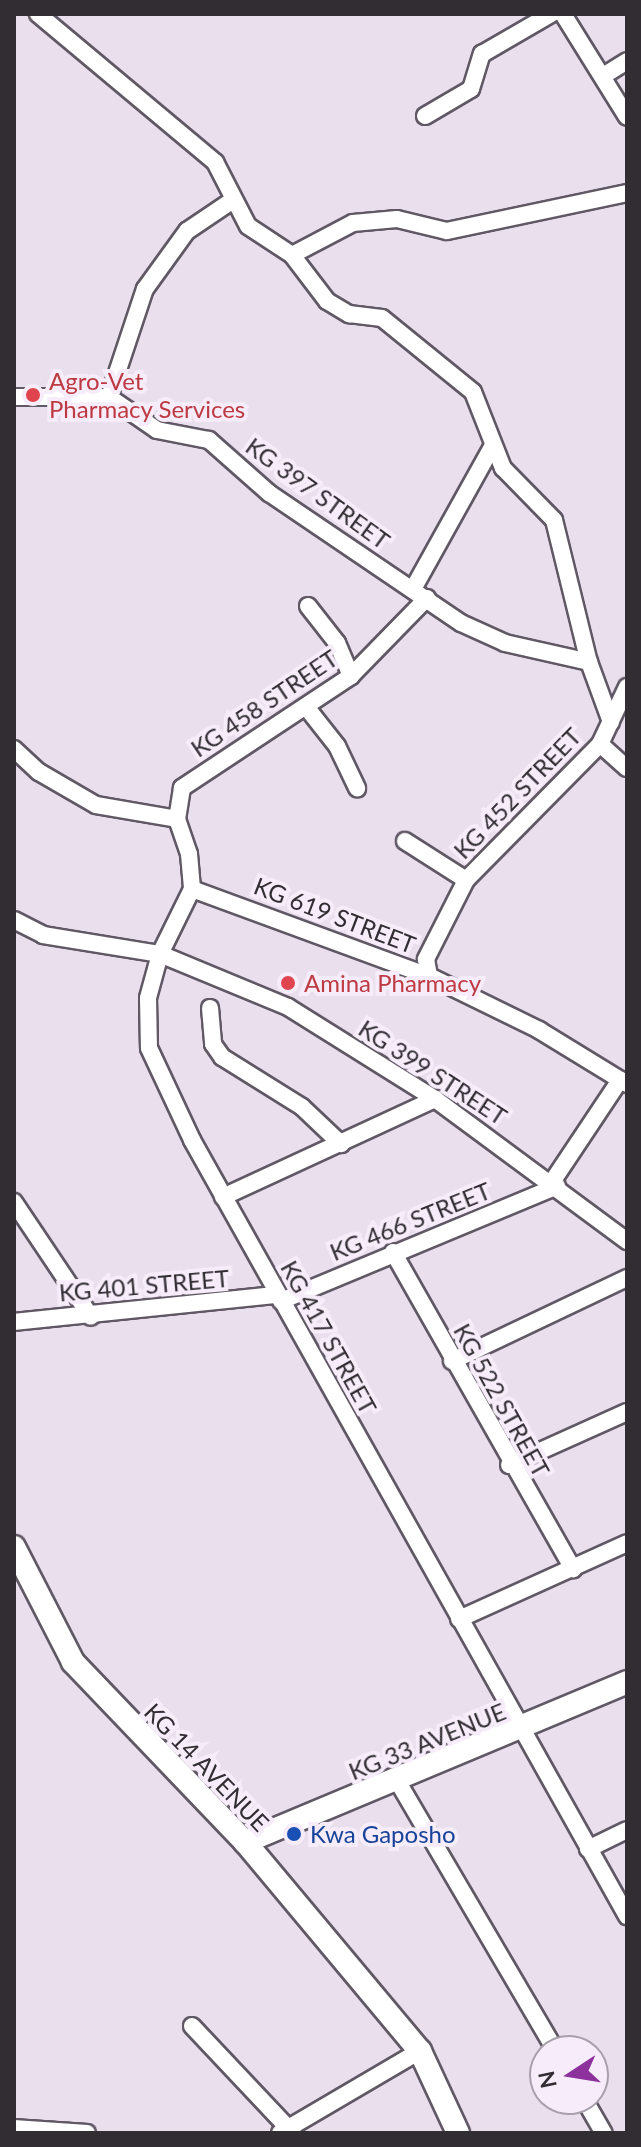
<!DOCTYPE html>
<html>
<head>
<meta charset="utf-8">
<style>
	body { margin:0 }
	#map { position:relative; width:641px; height:2147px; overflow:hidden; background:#e9dfed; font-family:Lato,sans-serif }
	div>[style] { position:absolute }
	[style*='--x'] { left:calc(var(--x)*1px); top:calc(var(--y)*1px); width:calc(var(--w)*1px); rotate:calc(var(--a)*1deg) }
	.roads { filter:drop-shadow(2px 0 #605864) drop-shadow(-2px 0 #605864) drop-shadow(0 2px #605864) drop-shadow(0 -2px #605864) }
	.street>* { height:16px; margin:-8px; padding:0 8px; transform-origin:8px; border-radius:8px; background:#fff }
	.secondary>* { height:22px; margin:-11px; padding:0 11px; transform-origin:11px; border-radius:11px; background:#fff }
	.dots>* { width:22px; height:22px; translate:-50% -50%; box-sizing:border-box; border:4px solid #f6ecfa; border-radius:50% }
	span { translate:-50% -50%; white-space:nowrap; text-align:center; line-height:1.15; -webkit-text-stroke:8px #f6ecfa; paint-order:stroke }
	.health-label { font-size:24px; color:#be3a42 }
	.left { translate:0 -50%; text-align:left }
	.street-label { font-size:24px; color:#312d33 }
	.transit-label { font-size:24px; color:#164399 }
	.frame { position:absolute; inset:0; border:16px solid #312d33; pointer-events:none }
	.north { position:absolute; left:529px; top:2035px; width:80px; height:80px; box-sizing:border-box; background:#f6ecfa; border:2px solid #a7a0aa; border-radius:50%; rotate:258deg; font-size:22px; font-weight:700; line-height:32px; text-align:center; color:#312d33 }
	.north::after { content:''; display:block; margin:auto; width:28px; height:36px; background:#8d319c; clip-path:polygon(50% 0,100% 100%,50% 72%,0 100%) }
</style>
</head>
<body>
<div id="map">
	<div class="roads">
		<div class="street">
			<i style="--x:38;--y:14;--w:231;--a:39.9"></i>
			<i style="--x:215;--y:162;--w:72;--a:62.7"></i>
			<i style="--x:248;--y:226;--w:53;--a:33.4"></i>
			<i style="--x:292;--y:255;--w:58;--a:52.7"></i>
			<i style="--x:327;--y:301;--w:26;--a:31"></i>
			<i style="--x:349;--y:314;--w:33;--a:7"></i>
			<i style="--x:382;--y:318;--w:117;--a:39.1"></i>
			<i style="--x:473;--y:392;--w:82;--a:68.5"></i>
			<i style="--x:503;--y:468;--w:73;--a:45.6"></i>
			<i style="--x:554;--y:520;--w:146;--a:76.2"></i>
			<i style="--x:589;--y:662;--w:64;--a:69.9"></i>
			<i style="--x:563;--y:14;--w:121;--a:58.1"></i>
			<i style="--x:603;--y:76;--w:28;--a:-32"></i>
			<i style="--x:425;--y:116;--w:53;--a:-30.4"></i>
			<i style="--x:471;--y:89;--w:37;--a:-73"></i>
			<i style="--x:482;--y:54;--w:80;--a:-30.1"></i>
			<i style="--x:292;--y:255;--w:69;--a:-27.7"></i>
			<i style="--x:353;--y:223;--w:44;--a:-5.2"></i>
			<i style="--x:397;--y:219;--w:51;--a:13.5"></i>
			<i style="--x:447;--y:231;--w:184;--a:-11.9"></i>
			<i style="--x:14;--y:397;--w:95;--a:0"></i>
			<i style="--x:109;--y:397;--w:58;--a:34.5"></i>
			<i style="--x:157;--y:430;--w:53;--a:10.9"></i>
			<i style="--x:209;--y:440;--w:80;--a:41.5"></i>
			<i style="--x:269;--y:493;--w:232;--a:34.1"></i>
			<i style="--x:461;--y:623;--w:48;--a:24.4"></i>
			<i style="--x:505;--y:643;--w:86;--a:12.7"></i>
			<i style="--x:109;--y:397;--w:114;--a:-71.6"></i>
			<i style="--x:145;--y:289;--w:72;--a:-54.1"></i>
			<i style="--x:187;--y:231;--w:55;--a:-34"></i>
			<i style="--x:413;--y:589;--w:162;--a:-60.9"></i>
			<i style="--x:427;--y:598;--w:109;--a:134.3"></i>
			<i style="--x:351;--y:676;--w:203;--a:146.5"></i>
			<i style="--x:182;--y:788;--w:31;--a:99"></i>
			<i style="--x:177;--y:819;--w:37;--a:71"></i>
			<i style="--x:189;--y:854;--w:35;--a:85"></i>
			<i style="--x:192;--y:889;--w:72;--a:116.2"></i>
			<i style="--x:160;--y:954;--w:46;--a:105.3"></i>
			<i style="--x:148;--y:998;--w:50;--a:88.9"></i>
			<i style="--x:149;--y:1048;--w:102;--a:64.9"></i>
			<i style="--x:192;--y:1140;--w:890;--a:60.73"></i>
			<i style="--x:308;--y:606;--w:47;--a:51.9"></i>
			<i style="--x:337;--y:643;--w:36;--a:67"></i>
			<i style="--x:307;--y:708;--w:48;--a:51.7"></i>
			<i style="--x:337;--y:746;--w:47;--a:64.5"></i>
			<i style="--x:600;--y:744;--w:36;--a:42"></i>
			<i style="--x:14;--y:749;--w:34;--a:43"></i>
			<i style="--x:39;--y:772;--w:66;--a:30.1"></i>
			<i style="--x:96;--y:805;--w:82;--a:9.8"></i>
			<i style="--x:405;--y:841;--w:72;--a:32.6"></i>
			<i style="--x:192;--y:889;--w:252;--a:20.2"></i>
			<i style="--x:429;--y:976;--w:123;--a:26.1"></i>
			<i style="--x:539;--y:1030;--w:103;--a:31.5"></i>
			<i style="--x:14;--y:920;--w:33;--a:27"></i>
			<i style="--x:43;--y:935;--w:119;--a:9.2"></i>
			<i style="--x:160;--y:954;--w:139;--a:22.5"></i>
			<i style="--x:288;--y:1007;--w:173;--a:32"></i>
			<i style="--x:435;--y:1099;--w:239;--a:36.5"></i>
			<i style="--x:429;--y:976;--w:17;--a:-100"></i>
			<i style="--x:426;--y:959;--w:89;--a:-63.1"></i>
			<i style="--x:466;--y:880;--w:191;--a:-45.4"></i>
			<i style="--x:600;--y:744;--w:63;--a:-64.7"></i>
			<i style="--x:210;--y:1008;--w:36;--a:85"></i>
			<i style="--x:213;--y:1044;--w:16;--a:55"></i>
			<i style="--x:222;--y:1057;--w:94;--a:32"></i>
			<i style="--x:302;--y:1107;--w:54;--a:43.5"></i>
			<i style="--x:552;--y:1182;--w:123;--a:-56.3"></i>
			<i style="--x:223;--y:1197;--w:234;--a:-24.8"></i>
			<i style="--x:14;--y:1202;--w:138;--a:56.2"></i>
			<i style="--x:393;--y:1252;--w:365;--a:60.4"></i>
			<i style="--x:281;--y:1301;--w:299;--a:-22.6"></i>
			<i style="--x:14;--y:1322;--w:264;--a:-5.9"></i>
			<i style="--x:452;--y:1361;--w:194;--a:-25.4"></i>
			<i style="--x:509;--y:1465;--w:129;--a:-24.2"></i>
			<i style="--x:459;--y:1619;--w:184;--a:-24.3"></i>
			<i style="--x:398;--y:1782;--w:312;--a:59.6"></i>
			<i style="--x:588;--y:1849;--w:43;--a:-26"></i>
			<i style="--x:192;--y:2026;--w:147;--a:46.7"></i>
			<i style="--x:584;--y:2099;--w:39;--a:60"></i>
			<i style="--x:14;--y:2128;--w:73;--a:3.9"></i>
			<i style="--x:280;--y:2133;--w:162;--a:-30.4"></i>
		</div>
		<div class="secondary">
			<i style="--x:14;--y:1547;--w:129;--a:62.8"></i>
			<i style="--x:73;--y:1662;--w:249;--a:46.3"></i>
			<i style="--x:245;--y:1842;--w:273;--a:50.1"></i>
			<i style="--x:420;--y:2051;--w:90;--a:65.1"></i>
			<i style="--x:245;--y:1842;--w:414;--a:-22.7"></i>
		</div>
	</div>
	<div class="dots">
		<i style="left:33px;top:395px;background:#e0444e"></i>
		<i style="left:288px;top:983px;background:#e0444e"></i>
		<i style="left:294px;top:1834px;background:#1a4fb4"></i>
	</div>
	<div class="health-label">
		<span class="left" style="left:49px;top:395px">Agro-Vet<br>Pharmacy Services</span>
		<span class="left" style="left:304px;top:983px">Amina Pharmacy</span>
	</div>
	<div class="street-label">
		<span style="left:318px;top:493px;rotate:36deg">KG 397 STREET</span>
		<span style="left:264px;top:703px;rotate:-34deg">KG 458 STREET</span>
		<span style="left:517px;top:793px;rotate:-46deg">KG 452 STREET</span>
		<span style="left:335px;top:915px;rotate:21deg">KG 619 STREET</span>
		<span style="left:433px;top:1072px;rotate:33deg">KG 399 STREET</span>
		<span style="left:410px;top:1221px;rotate:-22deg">KG 466 STREET</span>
		<span style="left:144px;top:1285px;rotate:-5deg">KG 401 STREET</span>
		<span style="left:329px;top:1337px;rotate:61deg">KG 417 STREET</span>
		<span style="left:502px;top:1400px;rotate:61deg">KG 522 STREET</span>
		<span style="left:427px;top:1741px;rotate:-22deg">KG 33 AVENUE</span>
		<span style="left:207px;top:1767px;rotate:46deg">KG 14 AVENUE</span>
	</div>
	<div class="transit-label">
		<span class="left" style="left:310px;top:1834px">Kwa Gaposho</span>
	</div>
	<div class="frame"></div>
	<div class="north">N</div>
</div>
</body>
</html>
